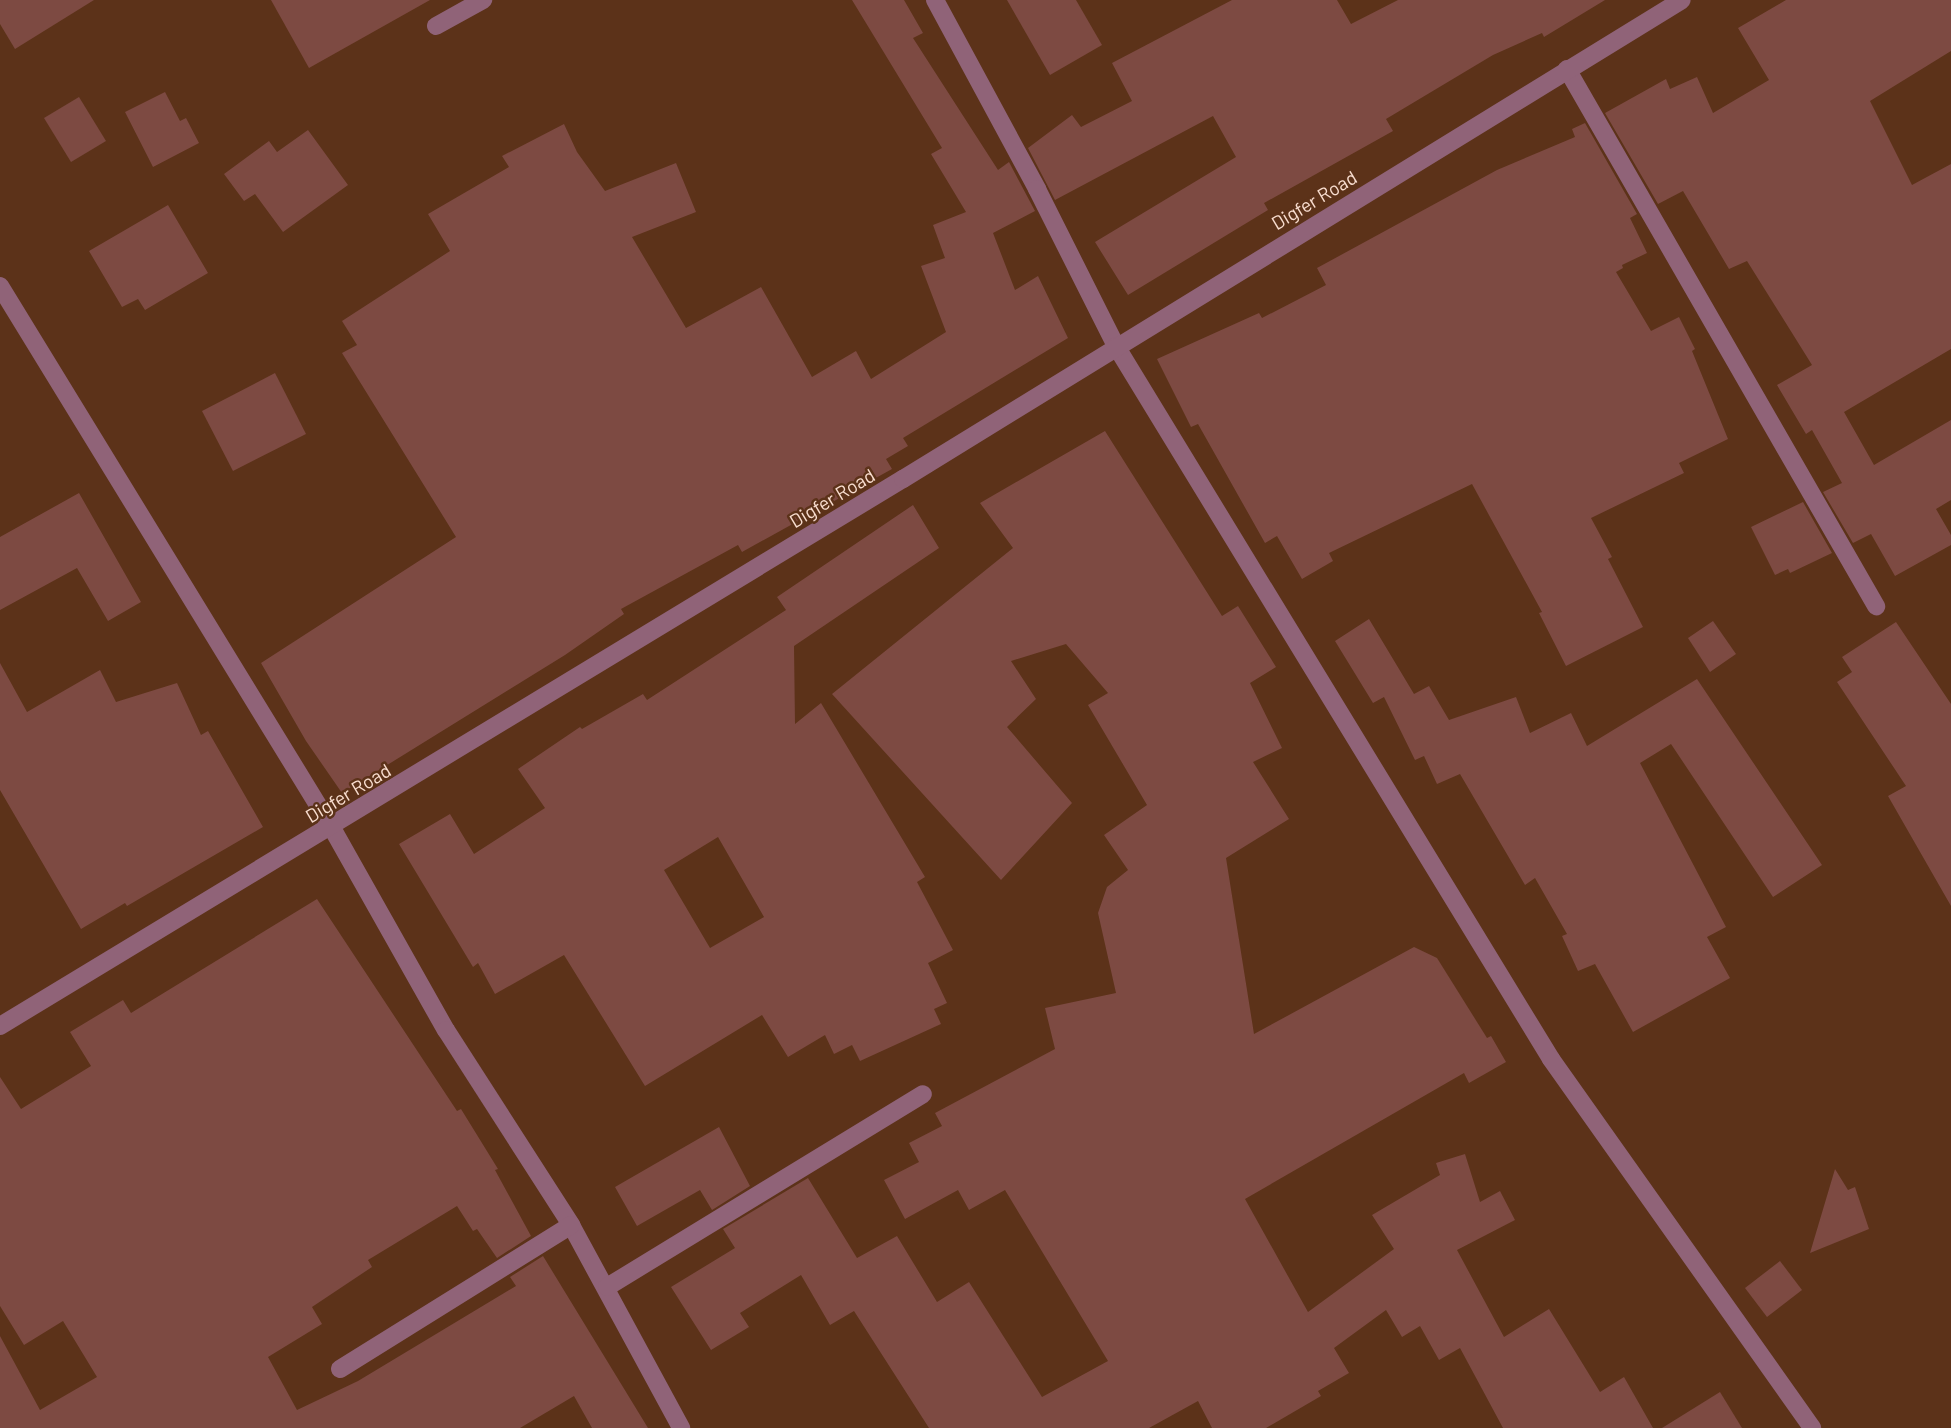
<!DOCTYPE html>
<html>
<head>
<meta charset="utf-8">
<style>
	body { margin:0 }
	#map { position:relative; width:1951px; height:1428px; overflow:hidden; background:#5c3219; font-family:Barlow,sans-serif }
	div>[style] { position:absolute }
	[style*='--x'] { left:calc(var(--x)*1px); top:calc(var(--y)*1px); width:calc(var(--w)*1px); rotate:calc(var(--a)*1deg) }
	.building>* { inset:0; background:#7d4a42 }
	.minor>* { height:18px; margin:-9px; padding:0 9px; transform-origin:9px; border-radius:9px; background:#906378 }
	span { translate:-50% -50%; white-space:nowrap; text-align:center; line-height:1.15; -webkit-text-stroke:5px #5c3219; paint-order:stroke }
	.street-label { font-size:19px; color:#f9ded0 }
</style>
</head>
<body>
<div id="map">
	<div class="building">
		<i style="clip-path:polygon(0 0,94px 0,15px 49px,0 24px)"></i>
		<i style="clip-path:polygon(271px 0,430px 0,309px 68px)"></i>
		<i style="clip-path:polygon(852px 0,904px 0,923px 33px,913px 38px,998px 170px,1009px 162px,1035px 211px,993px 233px,1015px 290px,1038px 276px,1068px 338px,903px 438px,908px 446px,886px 459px,892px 469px,742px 552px,738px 545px,621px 609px,624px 614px,565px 655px,342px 793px,306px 741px,261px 663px,456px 537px,342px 353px,357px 345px,342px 321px,450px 251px,428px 214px,509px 167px,502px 156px,564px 124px,577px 152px,605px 191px,676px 163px,696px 212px,632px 237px,686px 328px,761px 287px,812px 377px,856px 351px,871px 379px,946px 332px,921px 266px,945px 258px,933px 225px,966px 212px,931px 154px,942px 148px)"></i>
		<i style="clip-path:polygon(1007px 0,1076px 0,1102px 45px,1050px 75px)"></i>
		<i style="clip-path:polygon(1232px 0,1337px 0,1351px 24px,1398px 0,1605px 0,1544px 37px,1542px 33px,1493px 55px,1386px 119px,1393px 131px,1264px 203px,1268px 210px,1128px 295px,1095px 242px,1236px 157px,1213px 116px,1055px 200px,1028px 148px,1072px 115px,1081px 127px,1132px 101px,1112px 63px)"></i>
		<i style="clip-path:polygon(1786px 0,1951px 0,1951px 51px,1870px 101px,1912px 185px,1951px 164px,1951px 349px,1844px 412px,1874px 465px,1951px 420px,1951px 500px,1936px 509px,1951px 535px,1951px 545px,1895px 576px,1871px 534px,1853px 543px,1823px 492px,1842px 483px,1812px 430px,1806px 434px,1777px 385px,1812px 365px,1747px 261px,1729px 269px,1683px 191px,1658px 204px,1605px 113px,1666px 79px,1670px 89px,1697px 77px,1713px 113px,1769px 80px,1738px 28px)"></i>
		<i style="clip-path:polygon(165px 92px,180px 121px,186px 118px,199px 143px,153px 167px,125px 112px)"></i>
		<i style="clip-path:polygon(79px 97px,106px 141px,71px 162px,44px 118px)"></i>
		<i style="clip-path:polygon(1585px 123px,1637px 214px,1630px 218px,1647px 253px,1622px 265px,1623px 268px,1616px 272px,1651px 331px,1679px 317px,1695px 349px,1692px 351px,1728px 439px,1679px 463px,1684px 473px,1591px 518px,1612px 557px,1608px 559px,1643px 627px,1566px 666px,1539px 613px,1542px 612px,1472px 484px,1329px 553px,1333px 561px,1302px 579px,1277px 536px,1265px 543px,1198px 424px,1191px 427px,1157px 359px,1259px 313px,1262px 318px,1326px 285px,1317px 268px,1497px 170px,1575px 137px,1572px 129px)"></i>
		<i style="clip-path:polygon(308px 130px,348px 185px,283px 232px,255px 194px,244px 201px,224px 174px,269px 141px,277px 152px)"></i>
		<i style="clip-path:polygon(168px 205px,208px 273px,145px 310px,138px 299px,122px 307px,89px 251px)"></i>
		<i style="clip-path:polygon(275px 373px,306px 434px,233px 471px,202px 411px)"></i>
		<i style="clip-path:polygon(1105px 431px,1222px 616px,1238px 606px,1276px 667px,1250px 683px,1282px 748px,1253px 762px,1289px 819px,1226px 858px,1254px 1034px,1414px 947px,1437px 958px,1487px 1038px,1491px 1036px,1506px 1062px,1469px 1083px,1464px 1073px,1245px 1199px,1308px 1312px,1394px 1249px,1372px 1215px,1440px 1175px,1436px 1163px,1465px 1154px,1480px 1202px,1500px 1191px,1515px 1220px,1457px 1250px,1504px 1337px,1549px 1309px,1600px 1392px,1624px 1377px,1653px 1428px,1503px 1428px,1460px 1348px,1439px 1360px,1420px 1326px,1402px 1337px,1386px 1310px,1334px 1348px,1349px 1373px,1318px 1391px,1321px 1396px,1266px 1428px,1212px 1428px,1198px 1401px,1149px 1428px,929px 1428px,854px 1311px,830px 1325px,801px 1275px,740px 1313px,749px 1327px,711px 1350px,671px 1287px,735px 1248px,723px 1229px,808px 1178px,857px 1258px,897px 1236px,937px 1302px,969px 1282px,1042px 1397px,1108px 1361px,1005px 1190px,969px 1210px,958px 1190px,905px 1219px,884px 1180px,919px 1162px,909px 1143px,942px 1126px,935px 1113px,1055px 1049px,1045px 1008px,1116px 993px,1098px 913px,1107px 887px,1128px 870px,1104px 835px,1147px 805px,1088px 705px,1108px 693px,1066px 644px,1011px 661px,1036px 699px,1007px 727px,1072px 803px,1001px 880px,832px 694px,1013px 548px,980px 503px)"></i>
		<i style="clip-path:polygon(79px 493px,141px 602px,108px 621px,77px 568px,0 610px,0 537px)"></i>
		<i style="clip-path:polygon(1803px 502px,1832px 553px,1790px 573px,1788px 569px,1775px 575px,1751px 527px)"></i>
		<i style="clip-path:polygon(evenodd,913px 505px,939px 548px,794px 646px,795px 724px,821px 703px,925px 877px,917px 882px,953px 950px,928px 963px,947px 1003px,934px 1009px,941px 1024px,860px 1061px,852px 1045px,834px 1054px,825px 1035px,788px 1057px,762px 1015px,645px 1086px,564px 955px,495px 994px,478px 963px,473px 967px,399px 844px,450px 814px,474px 854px,545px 808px,518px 769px,580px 727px,582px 729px,643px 694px,647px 700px,786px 610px,777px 597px,913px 505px,718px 837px,764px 917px,710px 948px,664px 870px,718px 837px)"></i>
		<i style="clip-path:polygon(1369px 619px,1414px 694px,1429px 686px,1449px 720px,1516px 697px,1530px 733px,1571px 713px,1587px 746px,1697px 679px,1822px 865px,1773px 897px,1671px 744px,1640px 763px,1726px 927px,1707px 937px,1730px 978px,1633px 1032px,1595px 964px,1578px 971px,1562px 936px,1567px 934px,1535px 878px,1525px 885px,1460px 774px,1437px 784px,1424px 756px,1415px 760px,1384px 697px,1373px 703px,1335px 641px)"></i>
		<i style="clip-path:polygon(1713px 621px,1736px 654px,1710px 672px,1688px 638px)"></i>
		<i style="clip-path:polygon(1896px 622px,1951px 704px,1951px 906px,1888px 796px,1906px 786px,1837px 682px,1852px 672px,1842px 657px)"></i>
		<i style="clip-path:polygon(0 663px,27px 712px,100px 670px,116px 702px,177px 683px,201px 735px,208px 731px,263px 827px,127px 906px,125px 903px,81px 929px,0 790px)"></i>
		<i style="clip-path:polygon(317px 899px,457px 1111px,461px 1109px,498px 1169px,495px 1170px,531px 1236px,497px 1258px,477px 1229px,473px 1231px,457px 1206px,368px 1260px,372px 1267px,312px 1307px,322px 1324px,268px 1357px,297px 1410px,358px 1381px,516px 1286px,510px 1277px,543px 1256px,648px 1428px,592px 1428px,574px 1396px,520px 1428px,0 1428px,0 1336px,40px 1410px,97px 1377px,63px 1321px,24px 1345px,0 1306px,0 1077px,21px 1109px,91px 1066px,70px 1032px,123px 1000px,131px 1013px)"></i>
		<i style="clip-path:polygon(719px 1127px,750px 1186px,712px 1210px,700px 1190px,637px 1226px,615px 1187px)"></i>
		<i style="clip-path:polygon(1835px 1169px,1848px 1190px,1855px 1187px,1869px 1229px,1810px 1253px)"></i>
		<i style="clip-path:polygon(1780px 1261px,1802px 1290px,1767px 1317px,1745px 1288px)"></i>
		<i style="clip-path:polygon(1720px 1392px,1742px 1428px,1662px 1428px)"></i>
	</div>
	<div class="minor">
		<i style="--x:935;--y:0;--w:215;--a:61.6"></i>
		<i style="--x:1037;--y:189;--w:176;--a:63.3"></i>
		<i style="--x:1116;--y:346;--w:835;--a:58.61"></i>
		<i style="--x:1551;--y:1059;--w:452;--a:54.7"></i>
		<i style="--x:436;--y:26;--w:54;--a:-29"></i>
		<i style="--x:1567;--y:69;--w:620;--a:60.08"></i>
		<i style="--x:0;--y:286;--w:636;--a:58.51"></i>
		<i style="--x:332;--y:828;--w:232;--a:60.6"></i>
		<i style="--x:446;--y:1030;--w:232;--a:57.3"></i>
		<i style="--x:571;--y:1225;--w:231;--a:61.5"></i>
		<i style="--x:0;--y:1026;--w:1056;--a:-31.21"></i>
		<i style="--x:903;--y:479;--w:914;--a:-31.59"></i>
		<i style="--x:607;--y:1287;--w:370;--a:-31.4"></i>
		<i style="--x:340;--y:1369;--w:272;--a:-31.9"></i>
	</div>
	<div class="street-label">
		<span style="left:1314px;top:200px;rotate:-31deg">Digfer Road</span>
		<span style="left:832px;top:498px;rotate:-31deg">Digfer Road</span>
		<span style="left:348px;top:793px;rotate:-31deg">Digfer Road</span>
	</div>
</div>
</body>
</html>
